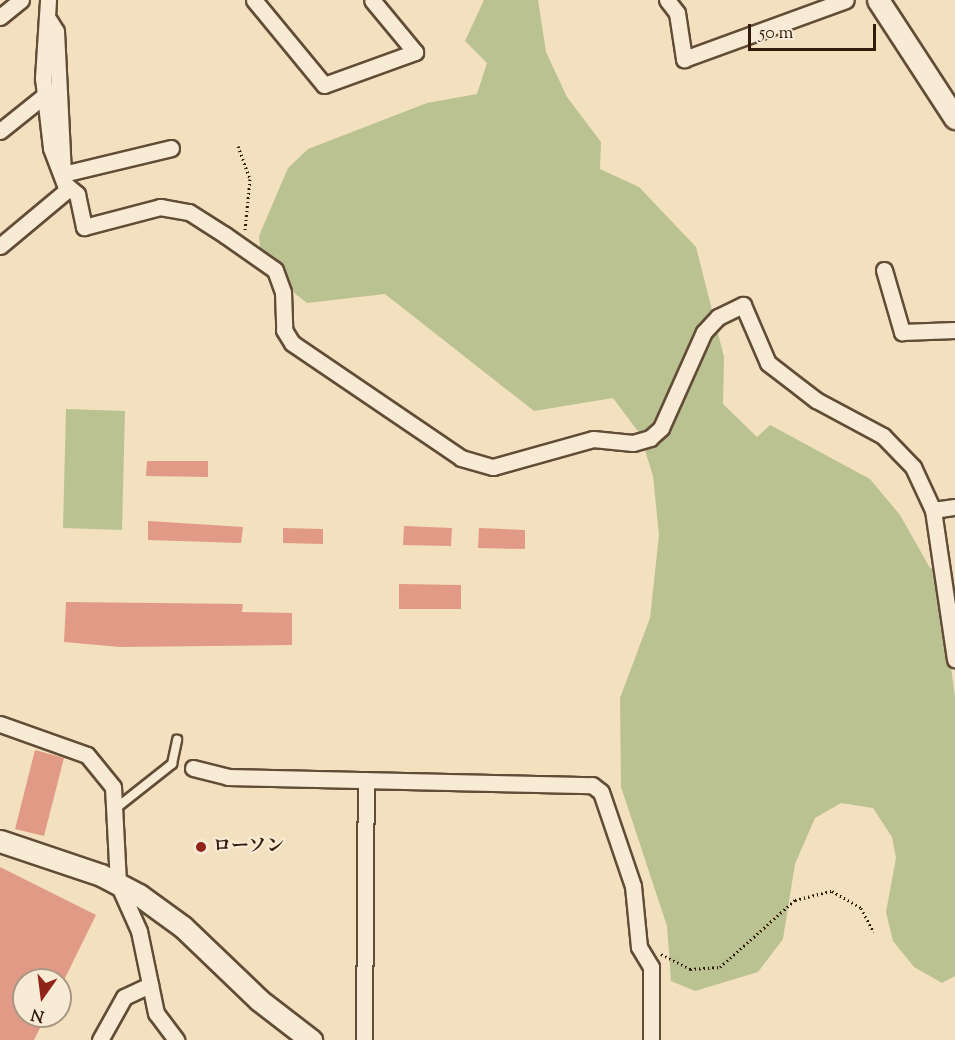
<!DOCTYPE html>
<html>
<head>
<meta charset="utf-8">
<style>
	body { margin:0 }
	#map { position:relative; width:955px; height:1040px; overflow:hidden; background:#f3e0be; font-family:"Sorts Mill Goudy","Noto Serif JP",serif }
	div>[style] { position:absolute }
	[style*='--x'] { left:calc(var(--x)*1px); top:calc(var(--y)*1px); width:calc(var(--w)*1px); rotate:calc(var(--a)*1deg) }
	.green>* { inset:0; background:#bac292 }
	.building>* { inset:0; background:#e19a85 }
	.path>* { height:3px; margin-top:-1.5px; transform-origin:0; background:repeating-linear-gradient(90deg,#331a0a 0 1.5px,transparent 0 4.5px) }
	.roads { filter:drop-shadow(2px 0 #634c37) drop-shadow(-2px 0 #634c37) drop-shadow(0 2px #634c37) drop-shadow(0 -2px #634c37) }
	.lane>* { height:8px; margin:-4px; padding:0 4px; transform-origin:4px; border-radius:4px; background:#f7ebd5 }
	.street>* { height:15px; margin:-7.5px; padding:0 7.5px; transform-origin:7.5px; border-radius:7.5px; background:#f7ebd5 }
	.secondary>* { height:21px; margin:-10.5px; padding:0 10.5px; transform-origin:10.5px; border-radius:10.5px; background:#f7ebd5 }
	.dots>* { width:16px; height:16px; translate:-50% -50%; box-sizing:border-box; border:3px solid #f7ebd5; border-radius:50% }
	span { translate:-50% -50%; white-space:nowrap; text-align:center; line-height:1.15; -webkit-text-stroke:4.5px #f7ebd5; paint-order:stroke }
	.poi-label { font-size:18px; color:#331a0a; font-weight:700 }
	.left { translate:0 -50%; text-align:left }
	.north { position:absolute; left:12px; top:968px; width:60px; height:60px; box-sizing:border-box; background:#f7ebd5; border:2px solid #a99784; border-radius:50%; rotate:194deg; font-size:16px; font-weight:700; line-height:24px; text-align:center; color:#331a0a }
	.north::after { content:''; display:block; margin:auto; width:21px; height:27px; background:#8f2418; clip-path:polygon(50% 0,100% 100%,50% 72%,0 100%) }
	.scale { position:absolute; left:748px; top:24px; width:128px; height:27px; box-sizing:border-box; border:3px solid #331a0a; border-top:0; padding-left:8px; font-size:18px; line-height:21px; white-space:nowrap; color:#331a0a; -webkit-text-stroke:4px #f7ebd5; paint-order:stroke }
</style>
</head>
<body>
<div id="map">
	<div class="green">
		<i style="clip-path:polygon(484px 0,538px 0,546px 52px,567px 97px,601px 142px,600px 169px,639px 187px,696px 247px,724px 357px,723px 404px,757px 437px,770px 425px,870px 479px,900px 515px,930px 568px,938px 570px,955px 697px,955px 976px,942px 983px,914px 967px,893px 941px,886px 912px,896px 858px,892px 837px,873px 808px,841px 803px,815px 818px,795px 864px,783px 939px,758px 972px,695px 991px,671px 981px,667px 926px,621px 787px,620px 698px,650px 618px,659px 535px,653px 476px,640px 434px,613px 398px,534px 411px,385px 294px,307px 303px,262px 268px,259px 236px,288px 168px,308px 149px,427px 103px,477px 94px,487px 63px,465px 41px)"></i>
		<i style="clip-path:polygon(66px 409px,125px 411px,122px 530px,63px 528px)"></i>
	</div>
	<div class="building">
		<i style="clip-path:polygon(147px 461px,208px 461px,208px 477px,146px 476px)"></i>
		<i style="clip-path:polygon(148px 521px,243px 527px,241px 543px,148px 540px)"></i>
		<i style="clip-path:polygon(404px 526px,452px 528px,451px 546px,403px 545px)"></i>
		<i style="clip-path:polygon(283px 528px,323px 529px,323px 544px,283px 543px)"></i>
		<i style="clip-path:polygon(479px 528px,525px 530px,525px 549px,478px 548px)"></i>
		<i style="clip-path:polygon(399px 584px,461px 585px,461px 609px,399px 609px)"></i>
		<i style="clip-path:polygon(66px 602px,243px 604px,242px 612px,292px 613px,292px 645px,120px 647px,64px 642px)"></i>
		<i style="clip-path:polygon(35px 750px,64px 758px,44px 836px,15px 829px)"></i>
		<i style="clip-path:polygon(0 867px,96px 915px,64px 980px,24px 980px,24px 1016px,46px 1016px,34px 1040px,0 1040px)"></i>
	</div>
	<div class="path">
		<i style="--x:238;--y:146;--w:35;--a:70"></i>
		<i style="--x:250;--y:179;--w:51;--a:95.6"></i>
		<i style="--x:661;--y:954;--w:33;--a:27"></i>
		<i style="--x:690;--y:969;--w:30;--a:-4"></i>
		<i style="--x:720;--y:967;--w:101;--a:-41.8"></i>
		<i style="--x:795;--y:900;--w:38;--a:-14"></i>
		<i style="--x:832;--y:891;--w:34;--a:30"></i>
		<i style="--x:861;--y:908;--w:27;--a:62"></i>
	</div>
	<div class="roads">
		<div class="lane">
			<i style="--x:115;--y:809;--w:73;--a:-38.3"></i>
			<i style="--x:172;--y:764;--w:25;--a:-78"></i>
		</div>
		<div class="street">
			<i style="--x:254;--y:0;--w:110;--a:50.5"></i>
			<i style="--x:324;--y:85;--w:97;--a:-19.9"></i>
			<i style="--x:415;--y:52;--w:67;--a:-129.6"></i>
			<i style="--x:667;--y:0;--w:16;--a:52"></i>
			<i style="--x:677;--y:13;--w:47;--a:81.3"></i>
			<i style="--x:684;--y:59;--w:172;--a:-20"></i>
			<i style="--x:0;--y:17;--w:27;--a:-39"></i>
			<i style="--x:49;--y:20;--w:13;--a:58"></i>
			<i style="--x:56;--y:31;--w:143;--a:87.2"></i>
			<i style="--x:63;--y:174;--w:111;--a:-13.5"></i>
			<i style="--x:0;--y:131;--w:58;--a:-38.7"></i>
			<i style="--x:65;--y:184;--w:16;--a:40"></i>
			<i style="--x:77;--y:194;--w:34;--a:78"></i>
			<i style="--x:84;--y:227;--w:79;--a:-14.7"></i>
			<i style="--x:160;--y:207;--w:29;--a:10"></i>
			<i style="--x:189;--y:212;--w:43;--a:32.6"></i>
			<i style="--x:225;--y:235;--w:61;--a:35"></i>
			<i style="--x:275;--y:270;--w:23;--a:70"></i>
			<i style="--x:283;--y:292;--w:38;--a:88"></i>
			<i style="--x:284;--y:330;--w:15;--a:58"></i>
			<i style="--x:292;--y:343;--w:204;--a:34.2"></i>
			<i style="--x:461;--y:458;--w:33;--a:16"></i>
			<i style="--x:493;--y:467;--w:104;--a:-15.6"></i>
			<i style="--x:593;--y:439;--w:40;--a:5.7"></i>
			<i style="--x:633;--y:443;--w:18;--a:-16"></i>
			<i style="--x:650;--y:438;--w:15;--a:-42"></i>
			<i style="--x:661;--y:428;--w:105;--a:-65.9"></i>
			<i style="--x:704;--y:332;--w:21;--a:-47"></i>
			<i style="--x:718;--y:317;--w:28;--a:-26"></i>
			<i style="--x:743;--y:305;--w:63;--a:66.7"></i>
			<i style="--x:768;--y:363;--w:61;--a:37.6"></i>
			<i style="--x:816;--y:400;--w:76;--a:28.2"></i>
			<i style="--x:883;--y:436;--w:43;--a:45.9"></i>
			<i style="--x:913;--y:467;--w:47;--a:65.1"></i>
			<i style="--x:933;--y:510;--w:151;--a:81.6"></i>
			<i style="--x:0;--y:246;--w:87;--a:-39.9"></i>
			<i style="--x:67;--y:190;--w:45;--a:-110.9"></i>
			<i style="--x:51;--y:148;--w:70;--a:-96.5"></i>
			<i style="--x:43;--y:78;--w:78;--a:-86.3"></i>
			<i style="--x:884;--y:270;--w:65;--a:73.8"></i>
			<i style="--x:902;--y:332;--w:53;--a:-2.2"></i>
			<i style="--x:933;--y:510;--w:22;--a:-8"></i>
			<i style="--x:0;--y:724;--w:92;--a:19.6"></i>
			<i style="--x:87;--y:755;--w:41;--a:50.9"></i>
			<i style="--x:113;--y:787;--w:97;--a:87"></i>
			<i style="--x:118;--y:884;--w:51;--a:65.9"></i>
			<i style="--x:139;--y:931;--w:84;--a:78.3"></i>
			<i style="--x:156;--y:1013;--w:34;--a:53"></i>
			<i style="--x:193;--y:768;--w:36;--a:14"></i>
			<i style="--x:228;--y:777;--w:364;--a:1.3"></i>
			<i style="--x:592;--y:785;--w:11;--a:38"></i>
			<i style="--x:601;--y:792;--w:99;--a:71.2"></i>
			<i style="--x:633;--y:886;--w:61;--a:84.4"></i>
			<i style="--x:639;--y:947;--w:23;--a:59"></i>
			<i style="--x:651;--y:967;--w:73;--a:90"></i>
			<i style="--x:100;--y:1040;--w:49;--a:-60.8"></i>
			<i style="--x:124;--y:997;--w:29;--a:-25"></i>
			<i style="--x:364;--y:1040;--w:260;--a:-89.6"></i>
		</div>
		<div class="secondary">
			<i style="--x:878;--y:0;--w:141;--a:56.9"></i>
			<i style="--x:0;--y:841;--w:107;--a:18.6"></i>
			<i style="--x:101;--y:875;--w:43;--a:27.8"></i>
			<i style="--x:139;--y:895;--w:54;--a:36"></i>
			<i style="--x:183;--y:927;--w:105;--a:43.8"></i>
			<i style="--x:259;--y:1000;--w:66;--a:37.6"></i>
		</div>
	</div>
	<div class="dots">
		<i style="left:201px;top:847px;background:#8f2418"></i>
	</div>
	<div class="poi-label">
		<span class="left" style="left:213px;top:847px">ローソン</span>
	</div>
	<div class="north">N</div>
	<div class="scale">50 m</div>
</div>
</body>
</html>
